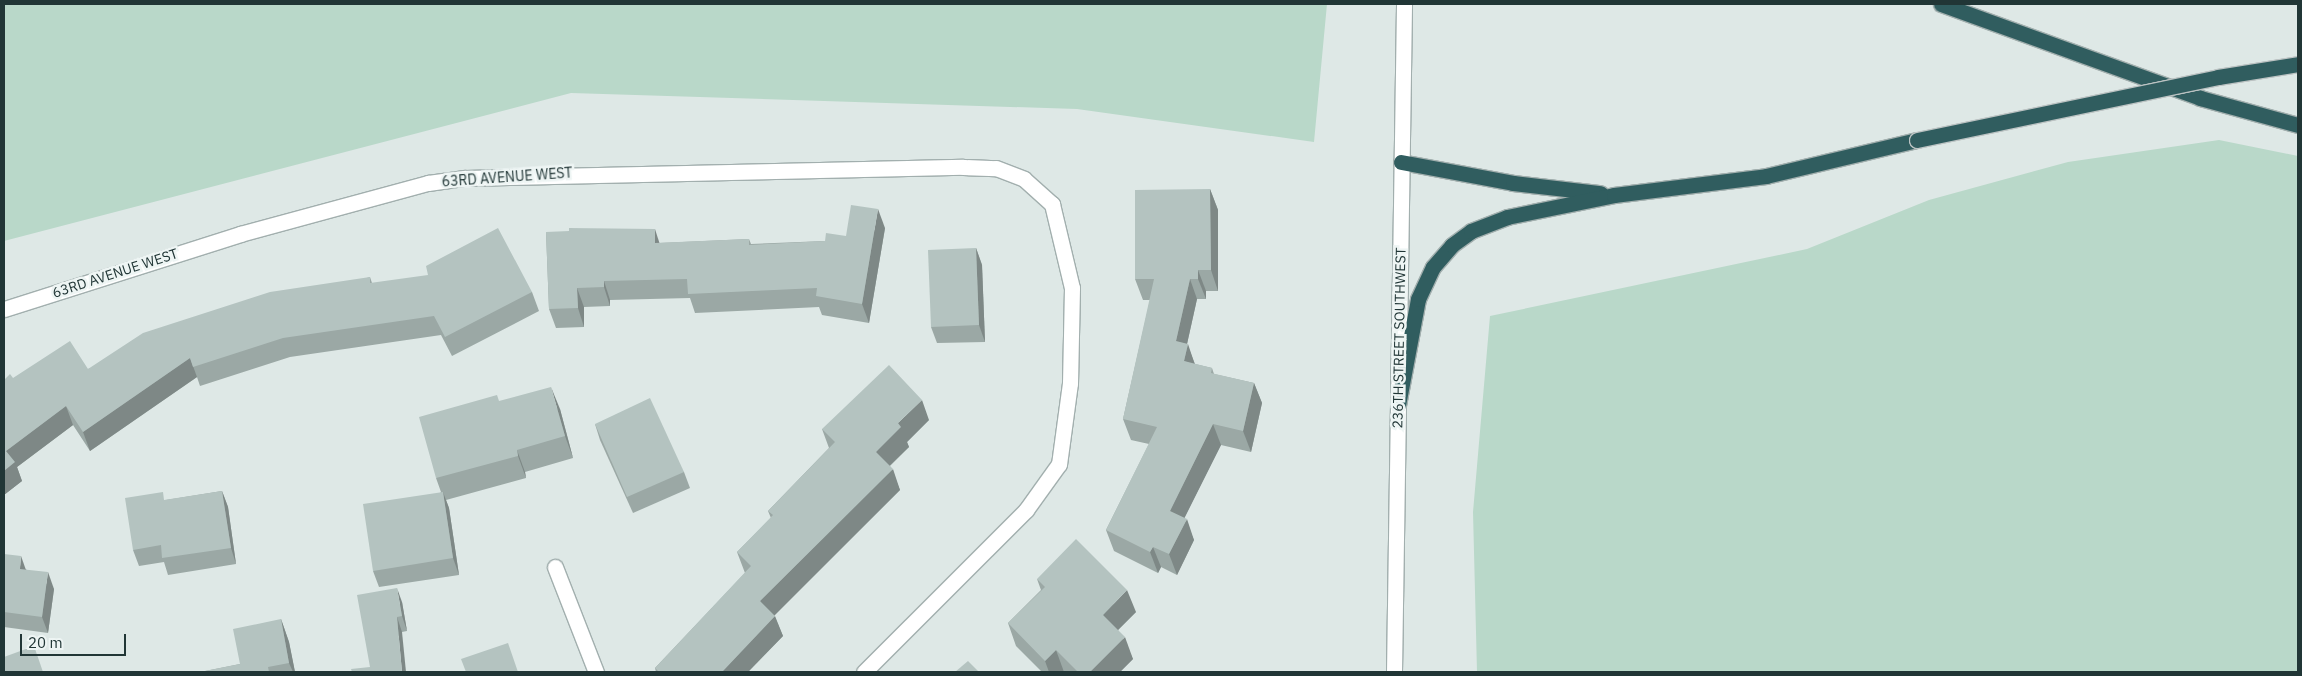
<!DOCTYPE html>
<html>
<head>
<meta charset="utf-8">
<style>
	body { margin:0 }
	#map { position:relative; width:2302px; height:676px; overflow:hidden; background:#dee8e6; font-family:"IBM Plex Sans",sans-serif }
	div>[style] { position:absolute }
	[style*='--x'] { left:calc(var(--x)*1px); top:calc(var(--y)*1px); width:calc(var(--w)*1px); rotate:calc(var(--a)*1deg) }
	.green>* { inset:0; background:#b9d8c9 }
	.roads { filter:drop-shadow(1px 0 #a2afae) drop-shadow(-1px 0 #a2afae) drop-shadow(0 1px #a2afae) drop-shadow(0 -1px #a2afae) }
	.street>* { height:15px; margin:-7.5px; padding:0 7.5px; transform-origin:7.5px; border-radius:7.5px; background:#fff }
	.secondary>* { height:15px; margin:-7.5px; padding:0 7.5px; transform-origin:7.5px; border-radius:7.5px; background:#fff }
	.highway>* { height:15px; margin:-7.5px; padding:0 7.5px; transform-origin:7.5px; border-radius:7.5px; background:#305d5f }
	.bridges { filter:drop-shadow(1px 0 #bcc3c3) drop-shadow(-1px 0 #bcc3c3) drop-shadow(0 1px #bcc3c3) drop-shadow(0 -1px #bcc3c3) }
	.highway-bridge>* { height:15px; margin:-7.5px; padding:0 7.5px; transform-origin:7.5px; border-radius:7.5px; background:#305d5f }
	.wall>* { inset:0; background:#9ba8a5 }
	.shaded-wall>* { inset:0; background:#7e8886 }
	.building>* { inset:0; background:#b4c3c0 }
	span { translate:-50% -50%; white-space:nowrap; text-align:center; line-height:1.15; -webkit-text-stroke:5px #eef5f4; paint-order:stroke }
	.street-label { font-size:14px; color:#213636 }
	.frame { position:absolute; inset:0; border:5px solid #213636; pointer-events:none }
	.scale { position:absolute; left:20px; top:634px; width:106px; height:22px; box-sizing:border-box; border:2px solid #213636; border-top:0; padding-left:6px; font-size:15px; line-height:18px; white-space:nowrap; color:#213636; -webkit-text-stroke:4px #eef5f4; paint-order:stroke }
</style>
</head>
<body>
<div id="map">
	<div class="green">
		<i style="clip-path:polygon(4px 4px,1327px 4px,1314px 142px,1077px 109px,571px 93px,4px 241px)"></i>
		<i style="clip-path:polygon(2219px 140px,2298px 156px,2298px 672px,1477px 672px,1473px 512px,1490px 316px,1807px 249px,1929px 200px,2068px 162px)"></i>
	</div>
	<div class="roads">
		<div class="street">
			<i style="--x:4;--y:309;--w:248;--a:-17.6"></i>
			<i style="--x:240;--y:234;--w:195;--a:-15.2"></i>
			<i style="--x:428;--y:183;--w:37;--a:-8"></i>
			<i style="--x:465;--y:178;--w:498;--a:-1.3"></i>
			<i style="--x:963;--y:167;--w:33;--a:2"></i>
			<i style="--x:996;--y:168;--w:30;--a:21"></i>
			<i style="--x:1024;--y:179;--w:38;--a:42"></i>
			<i style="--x:1052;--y:204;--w:86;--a:76.6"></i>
			<i style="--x:1072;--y:288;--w:95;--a:91.2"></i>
			<i style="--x:1070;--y:383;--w:82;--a:97.7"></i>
			<i style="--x:1059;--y:464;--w:57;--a:125.7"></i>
			<i style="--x:1026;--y:510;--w:229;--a:135"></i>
			<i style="--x:555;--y:567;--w:113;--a:68.7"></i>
		</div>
		<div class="secondary">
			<i style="--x:1394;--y:672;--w:668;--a:-89.14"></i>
		</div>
		<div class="highway">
			<i style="--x:1941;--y:4;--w:276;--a:19.9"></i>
			<i style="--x:2200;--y:98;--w:102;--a:15.4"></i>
			<i style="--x:1401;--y:162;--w:114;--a:10.6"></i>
			<i style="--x:1513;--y:183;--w:88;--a:6.6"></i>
			<i style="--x:1398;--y:405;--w:108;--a:-79.3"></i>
			<i style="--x:1418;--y:299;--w:35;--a:-65"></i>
			<i style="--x:1433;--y:267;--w:29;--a:-49"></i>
			<i style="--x:1452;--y:245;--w:24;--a:-36"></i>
			<i style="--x:1471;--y:231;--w:39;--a:-21"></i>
			<i style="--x:1507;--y:217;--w:109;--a:-11.6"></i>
			<i style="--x:1614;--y:195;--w:153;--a:-7.1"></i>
			<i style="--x:1766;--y:176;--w:155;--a:-13.4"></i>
		</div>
	</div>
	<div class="bridges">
		<div class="highway-bridge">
			<i style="--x:1917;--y:140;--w:308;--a:-11.8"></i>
			<i style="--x:2218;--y:77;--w:81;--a:-9.2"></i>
		</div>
	</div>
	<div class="wall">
		<i style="clip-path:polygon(1210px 189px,1218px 210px,1218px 291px,1206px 291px,1206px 299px,1197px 299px,1187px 344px,1195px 364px,1212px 368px,1214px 374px,1254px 383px,1262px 403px,1251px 452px,1221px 445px,1184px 518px,1194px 540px,1177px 575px,1161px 567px,1158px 573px,1114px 551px,1106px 530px,1149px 444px,1131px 440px,1123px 419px,1150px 300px,1143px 300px,1135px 279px)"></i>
		<i style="clip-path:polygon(885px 228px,869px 323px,822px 315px,819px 307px,695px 313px,690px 298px,610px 300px,610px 306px,584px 307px,584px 327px,556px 328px,549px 309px,546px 232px,660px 243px,749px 239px,751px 244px,825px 241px)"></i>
		<i style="clip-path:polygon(976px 248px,982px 265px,985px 342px,937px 343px,931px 327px)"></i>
		<i style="clip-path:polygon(370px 277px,372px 283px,532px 292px,539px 311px,452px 356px,441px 335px,290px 357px,200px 386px,197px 377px,90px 451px,73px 425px,17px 467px,22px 481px,4px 495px,4px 380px,88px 369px)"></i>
		<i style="clip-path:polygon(499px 401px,560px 409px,573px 458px,525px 472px,526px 478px,446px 500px,449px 508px,459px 575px,379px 587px,373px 571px,441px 492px,436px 478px)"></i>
		<i style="clip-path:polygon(929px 420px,907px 442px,909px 447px,890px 466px,900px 490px,774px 615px,783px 636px,748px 672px,656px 672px,655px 668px,745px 573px,737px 552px,771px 518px,768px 511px,829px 448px,822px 429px)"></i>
		<i style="clip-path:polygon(595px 424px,684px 472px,690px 488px,633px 513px,600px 440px)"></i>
		<i style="clip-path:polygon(222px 491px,228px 507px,236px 564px,168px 575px,164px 562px,139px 566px,133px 550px,166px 500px)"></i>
		<i style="clip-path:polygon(4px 554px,54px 589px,48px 633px,4px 627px)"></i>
		<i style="clip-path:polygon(1037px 579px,1136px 612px,1118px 630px,1133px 659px,1120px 672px,1042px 672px,1016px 646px,1008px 623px,1041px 590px)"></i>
		<i style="clip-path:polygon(402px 602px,407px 631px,402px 632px,370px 667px)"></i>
		<i style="clip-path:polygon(281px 619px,289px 642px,295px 672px,200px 672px,240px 664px)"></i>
	</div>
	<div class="shaded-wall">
		<i style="clip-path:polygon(1210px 189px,1218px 210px,1218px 291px,1211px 270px)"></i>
		<i style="clip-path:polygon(878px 209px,885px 228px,869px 323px,862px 304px)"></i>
		<i style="clip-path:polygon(655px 229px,661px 248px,655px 243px)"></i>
		<i style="clip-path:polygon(976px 248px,982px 265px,985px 342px,979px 325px)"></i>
		<i style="clip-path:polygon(1198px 270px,1206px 291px,1206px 299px,1198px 279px)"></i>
		<i style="clip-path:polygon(1190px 279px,1197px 299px,1183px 362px,1176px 341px)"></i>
		<i style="clip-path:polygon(604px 281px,610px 300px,610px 306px,604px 287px)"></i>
		<i style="clip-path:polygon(577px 288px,584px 307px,584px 327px,578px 308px)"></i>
		<i style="clip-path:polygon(1188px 344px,1195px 365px,1184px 361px)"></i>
		<i style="clip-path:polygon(190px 358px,197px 377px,90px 451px,83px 432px)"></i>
		<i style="clip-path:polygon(1254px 383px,1262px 403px,1251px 452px,1243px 431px)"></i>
		<i style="clip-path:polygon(551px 387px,560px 409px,573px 458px,565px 436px)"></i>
		<i style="clip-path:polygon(922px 400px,929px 420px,907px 442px,909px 447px,883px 472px,876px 452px,898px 423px)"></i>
		<i style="clip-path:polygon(66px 406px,73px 425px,17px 467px,22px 481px,4px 495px,4px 471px,6px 451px)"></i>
		<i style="clip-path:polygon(1213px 424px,1221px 445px,1178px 531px,1170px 511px)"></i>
		<i style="clip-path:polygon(517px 450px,525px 472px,526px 478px,518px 456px)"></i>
		<i style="clip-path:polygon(893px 469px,900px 490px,768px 622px,760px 601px)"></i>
		<i style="clip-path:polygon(222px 491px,228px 507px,236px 564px,231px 548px)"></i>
		<i style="clip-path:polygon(443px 492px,449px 508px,459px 575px,453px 558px)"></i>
		<i style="clip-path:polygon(1187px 519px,1194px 540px,1177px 575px,1169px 554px)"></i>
		<i style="clip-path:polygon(1153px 547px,1161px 567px,1158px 573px,1150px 552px)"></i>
		<i style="clip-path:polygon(21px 556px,27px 573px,20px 569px)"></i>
		<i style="clip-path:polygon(48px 572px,54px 589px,48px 633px,42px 617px)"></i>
		<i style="clip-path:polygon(397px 588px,402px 602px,407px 631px,402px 616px)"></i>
		<i style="clip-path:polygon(1127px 590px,1136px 612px,1111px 637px,1103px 615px)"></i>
		<i style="clip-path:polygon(775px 616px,783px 636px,748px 672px,722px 672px)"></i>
		<i style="clip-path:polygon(397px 617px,402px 632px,406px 672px,402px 672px)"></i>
		<i style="clip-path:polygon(281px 619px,289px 642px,295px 672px,293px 672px,289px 663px)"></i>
		<i style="clip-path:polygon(1125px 637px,1133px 659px,1120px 672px,1090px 672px)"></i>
		<i style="clip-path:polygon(1056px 650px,1064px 672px,1049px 672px,1045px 661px)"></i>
	</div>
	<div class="building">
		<i style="clip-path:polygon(1210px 189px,1211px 270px,1198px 270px,1198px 279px,1190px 279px,1176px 341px,1188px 344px,1184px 361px,1212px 368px,1211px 373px,1254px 383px,1243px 431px,1213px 424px,1170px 511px,1187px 519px,1169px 554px,1153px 547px,1150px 552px,1106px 530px,1157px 427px,1123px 419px,1154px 279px,1135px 279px,1135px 190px)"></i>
		<i style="clip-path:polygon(851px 205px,878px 209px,862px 304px,816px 296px,817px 288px,688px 294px,687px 279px,604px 281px,604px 287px,577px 288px,578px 308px,549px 309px,546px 232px,569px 231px,569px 228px,655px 229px,655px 243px,749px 239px,749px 245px,825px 241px,826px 233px,846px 236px)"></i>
		<i style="clip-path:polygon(498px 228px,532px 292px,445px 337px,434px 316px,283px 338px,193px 367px,190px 358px,83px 432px,66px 406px,6px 451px,15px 462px,4px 471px,4px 380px,10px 374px,13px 378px,70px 341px,88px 369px,143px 333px,270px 292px,370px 277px,370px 283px,428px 275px,426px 266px)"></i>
		<i style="clip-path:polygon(976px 248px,979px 325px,931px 327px,928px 250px)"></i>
		<i style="clip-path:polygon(889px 365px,922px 400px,898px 423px,901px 427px,876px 452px,893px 469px,760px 601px,775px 616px,722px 672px,659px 672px,655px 668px,751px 566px,737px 552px,773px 515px,768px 511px,835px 442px,822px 429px)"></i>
		<i style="clip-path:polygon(551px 387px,565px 436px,517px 450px,518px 456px,436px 478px,419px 417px,497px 395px,499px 401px)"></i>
		<i style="clip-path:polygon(650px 398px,684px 472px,627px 497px,595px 424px)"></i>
		<i style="clip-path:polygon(222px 491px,231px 548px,162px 558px,161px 545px,133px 550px,125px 498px,163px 492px,164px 500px)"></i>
		<i style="clip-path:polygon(443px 492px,453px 558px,373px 571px,363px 504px)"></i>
		<i style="clip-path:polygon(1076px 539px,1127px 590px,1103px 615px,1125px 637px,1090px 672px,1078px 672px,1056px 650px,1045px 661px,1008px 623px,1045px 587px,1037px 579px)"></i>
		<i style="clip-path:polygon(4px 554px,21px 556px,20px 569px,48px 572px,42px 617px,4px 612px)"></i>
		<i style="clip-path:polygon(397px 588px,402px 616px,397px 617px,402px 672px,352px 672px,351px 669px,370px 667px,357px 595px)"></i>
		<i style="clip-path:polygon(281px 619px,289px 663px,268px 667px,269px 672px,200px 672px,240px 664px,233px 629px)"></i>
		<i style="clip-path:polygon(508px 643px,518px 672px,466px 672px,461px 659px)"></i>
		<i style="clip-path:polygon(34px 646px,43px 672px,4px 672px,4px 657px)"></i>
		<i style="clip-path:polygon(968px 661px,979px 672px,955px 672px)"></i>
	</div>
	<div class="street-label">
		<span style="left:507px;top:177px;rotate:-4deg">63RD AVENUE WEST</span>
		<span style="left:115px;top:273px;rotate:-18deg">63RD AVENUE WEST</span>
		<span style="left:1399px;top:338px;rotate:-89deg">236TH STREET SOUTHWEST</span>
	</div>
	<div class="frame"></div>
	<div class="scale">20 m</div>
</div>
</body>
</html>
